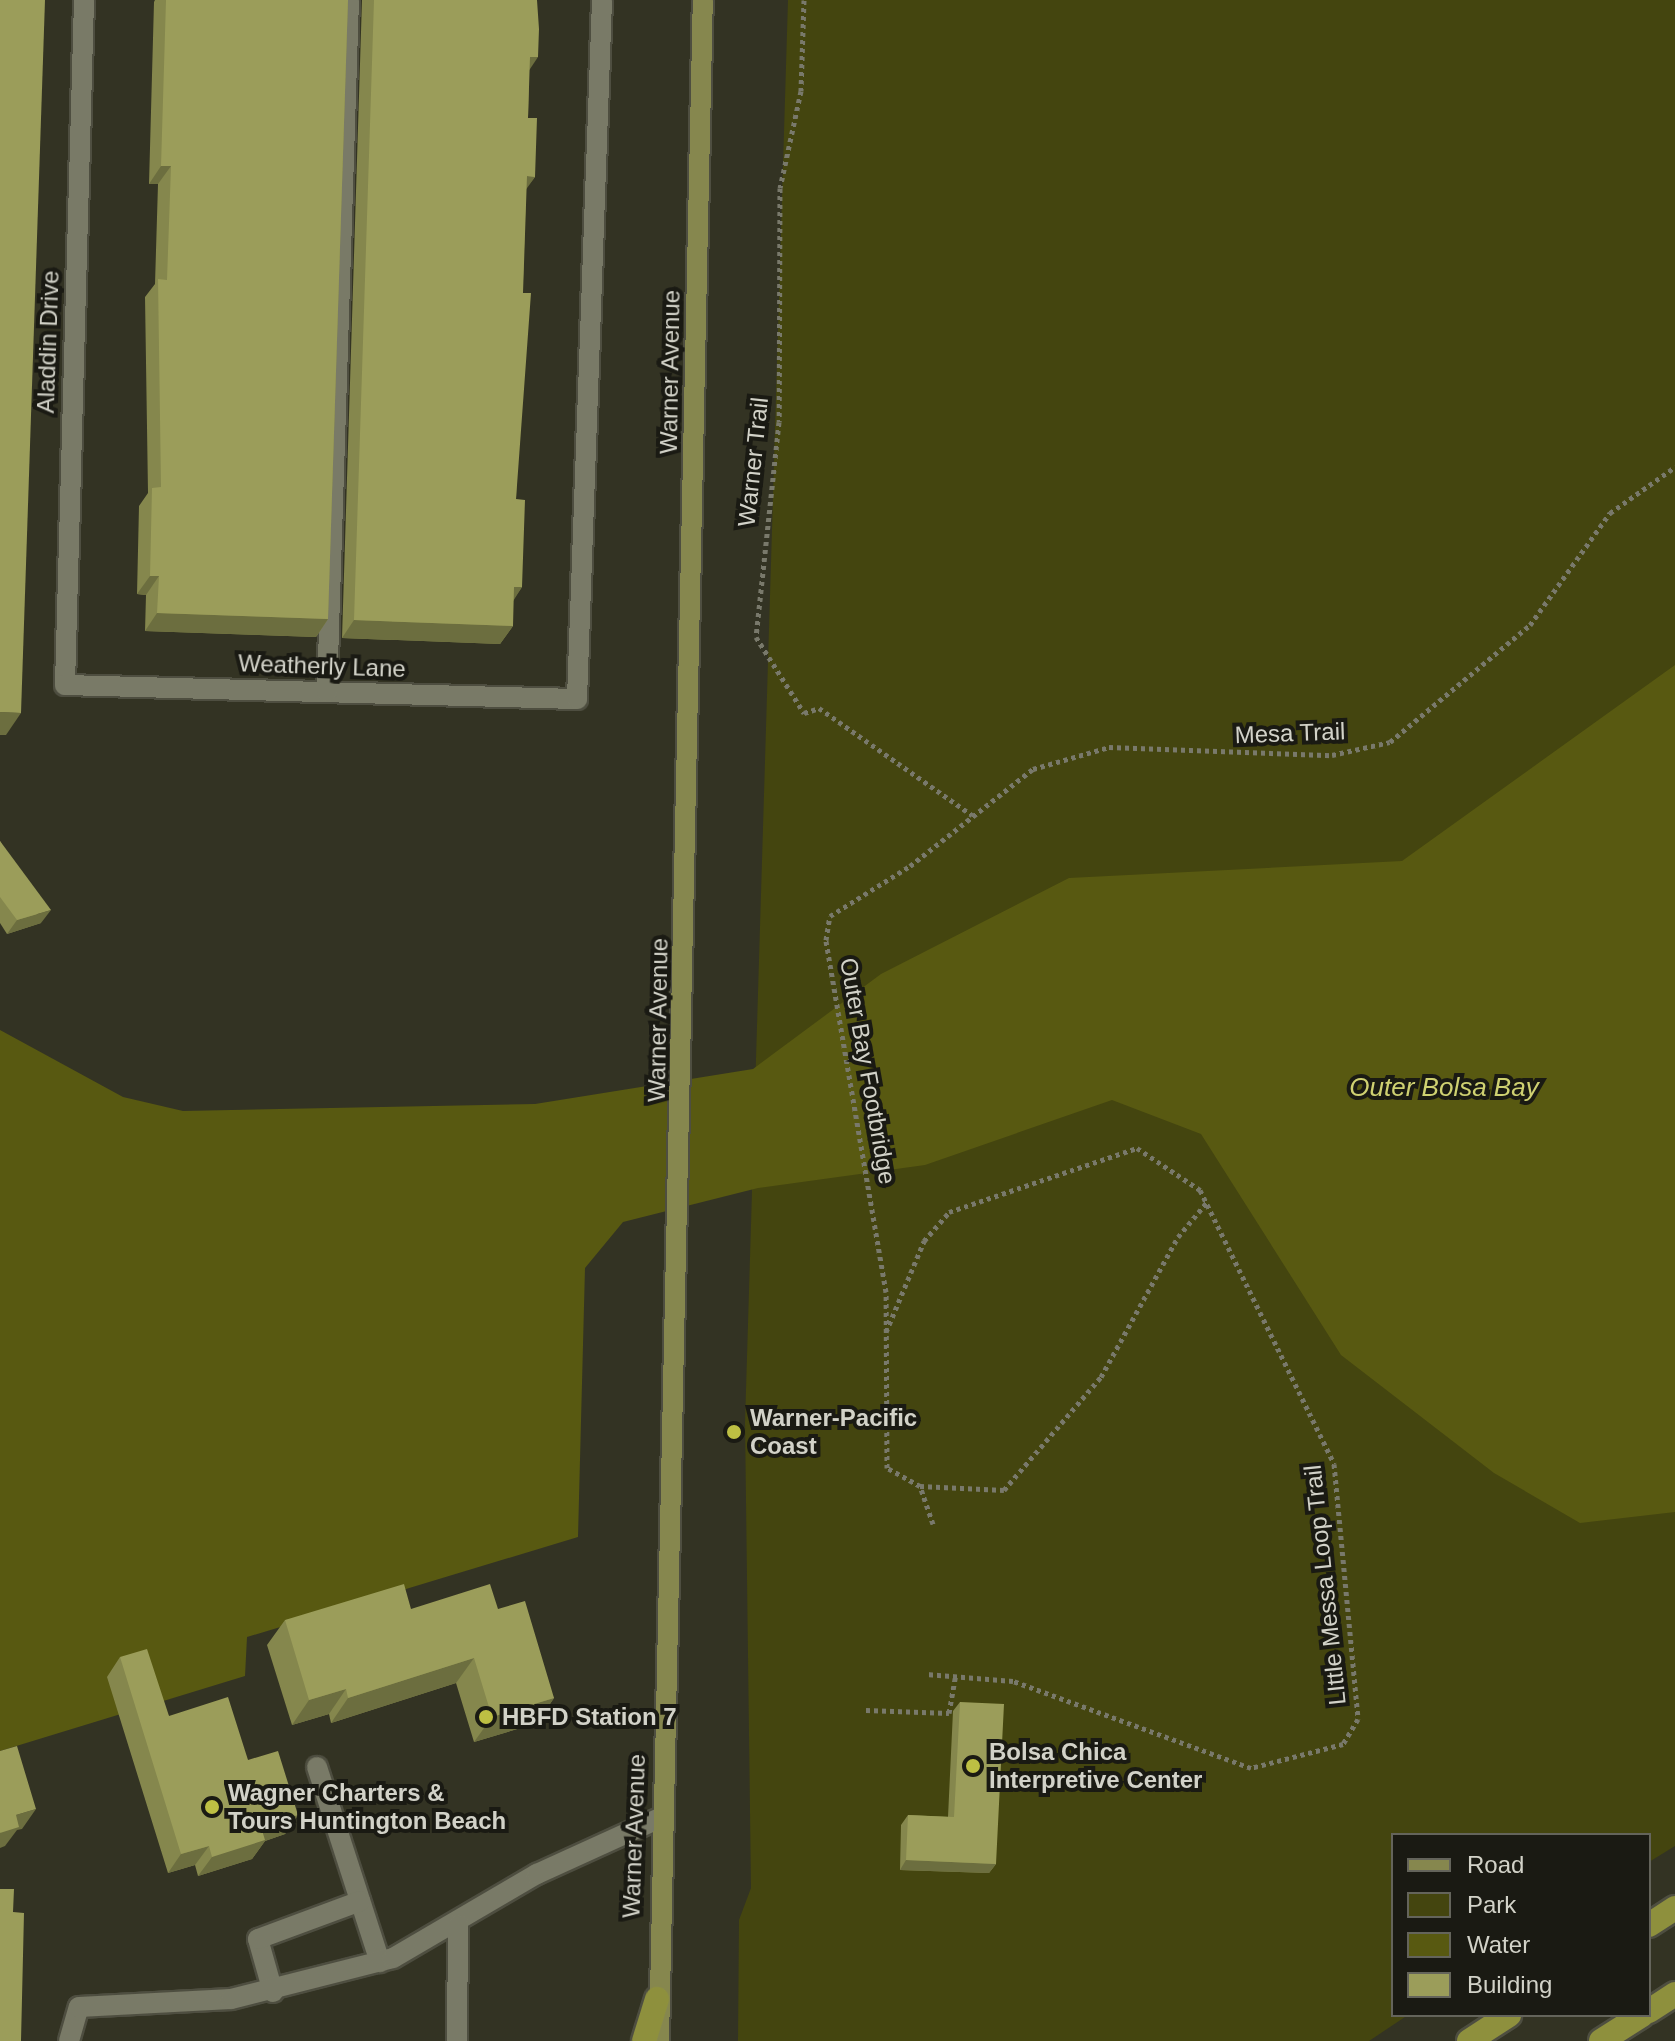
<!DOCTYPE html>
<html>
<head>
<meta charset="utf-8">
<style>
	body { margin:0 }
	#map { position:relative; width:1675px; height:2041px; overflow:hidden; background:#333323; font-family:Helvetica,sans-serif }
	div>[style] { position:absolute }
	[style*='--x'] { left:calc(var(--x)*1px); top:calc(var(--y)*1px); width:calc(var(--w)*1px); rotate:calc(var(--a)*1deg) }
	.green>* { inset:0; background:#44450f }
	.water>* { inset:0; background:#585911 }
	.path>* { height:5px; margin-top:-2.5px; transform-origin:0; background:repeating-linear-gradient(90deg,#79796b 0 4px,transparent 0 8px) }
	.roads { filter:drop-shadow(2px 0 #4e4e40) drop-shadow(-2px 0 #4e4e40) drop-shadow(0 2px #4e4e40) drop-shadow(0 -2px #4e4e40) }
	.minor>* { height:20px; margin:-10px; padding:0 10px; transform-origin:10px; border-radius:10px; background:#797a67 }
	.major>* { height:20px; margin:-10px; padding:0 10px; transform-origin:10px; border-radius:10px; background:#86874e }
	.highway>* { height:24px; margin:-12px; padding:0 12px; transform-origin:12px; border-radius:12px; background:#8e903d }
	.wall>* { inset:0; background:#85874d }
	.shaded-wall>* { inset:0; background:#6c6e3f }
	.building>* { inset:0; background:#9b9d5a }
	.dots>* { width:22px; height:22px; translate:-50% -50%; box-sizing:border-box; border:4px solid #1a1a13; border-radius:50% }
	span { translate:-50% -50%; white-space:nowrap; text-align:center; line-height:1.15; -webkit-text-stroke:8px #1a1a13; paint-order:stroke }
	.street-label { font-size:24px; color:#d2d2c8 }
	.poi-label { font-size:24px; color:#d2d2c8; font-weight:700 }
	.left { translate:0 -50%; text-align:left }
	.water-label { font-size:26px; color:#cfd171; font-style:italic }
	.legend { position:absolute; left:1391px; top:1833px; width:260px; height:184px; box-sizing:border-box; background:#1a1a13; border:2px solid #64645b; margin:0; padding:10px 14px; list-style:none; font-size:24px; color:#d2d2c8 }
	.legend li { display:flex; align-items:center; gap:16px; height:40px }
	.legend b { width:40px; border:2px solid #64645b }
</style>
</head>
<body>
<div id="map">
	<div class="green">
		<i style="clip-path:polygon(788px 0,1675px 0,1675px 1846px,1649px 1862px,1649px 1835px,1393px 1835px,1393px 2015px,1408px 2015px,1369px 2041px,738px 2041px,739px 1920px,751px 1888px,745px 1423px)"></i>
	</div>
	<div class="water">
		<i style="clip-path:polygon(1675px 665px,1675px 1512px,1580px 1523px,1494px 1473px,1341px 1355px,1201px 1134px,1112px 1100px,925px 1165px,758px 1188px,623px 1222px,585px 1268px,578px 1537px,247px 1637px,245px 1676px,0 1751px,0 1030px,123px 1097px,183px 1111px,535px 1104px,753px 1069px,881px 974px,1069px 878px,1402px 861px)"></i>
	</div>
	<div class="path">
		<i style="--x:804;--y:0;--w:91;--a:91.9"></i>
		<i style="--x:801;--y:91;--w:99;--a:102.2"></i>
		<i style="--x:780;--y:188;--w:234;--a:90.2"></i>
		<i style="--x:779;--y:422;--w:216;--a:96.1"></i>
		<i style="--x:756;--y:637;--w:90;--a:57.7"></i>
		<i style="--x:804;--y:713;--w:16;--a:-18"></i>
		<i style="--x:819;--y:708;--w:187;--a:35"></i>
		<i style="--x:886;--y:1332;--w:99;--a:-67.3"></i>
		<i style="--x:924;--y:1241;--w:38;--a:-49"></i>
		<i style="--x:949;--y:1212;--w:199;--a:-18.8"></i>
		<i style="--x:1137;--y:1148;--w:76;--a:33.7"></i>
		<i style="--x:1200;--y:1190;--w:305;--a:63.9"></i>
		<i style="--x:1334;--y:1464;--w:256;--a:84.6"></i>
		<i style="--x:1358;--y:1719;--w:29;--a:121"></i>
		<i style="--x:1343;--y:1744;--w:95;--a:165.4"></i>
		<i style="--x:1251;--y:1768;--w:253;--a:-159.9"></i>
		<i style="--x:1013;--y:1681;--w:87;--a:-175.4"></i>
		<i style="--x:920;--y:1486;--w:84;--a:2.7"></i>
		<i style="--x:1004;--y:1490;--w:149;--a:-49.4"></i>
		<i style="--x:1101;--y:1377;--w:160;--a:-61.2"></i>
		<i style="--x:1178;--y:1237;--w:45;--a:-50.4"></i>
		<i style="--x:933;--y:1524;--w:40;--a:-108.9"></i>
		<i style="--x:920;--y:1486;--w:38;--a:-151"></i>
		<i style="--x:887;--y:1468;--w:176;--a:-90.3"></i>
		<i style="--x:886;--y:1292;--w:357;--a:-99.7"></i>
		<i style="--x:826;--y:940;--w:24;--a:-81"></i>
		<i style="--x:830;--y:916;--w:94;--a:-32"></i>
		<i style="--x:910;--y:866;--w:157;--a:-38.3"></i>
		<i style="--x:1033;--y:769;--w:79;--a:-16.1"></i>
		<i style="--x:1109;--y:747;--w:223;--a:2.1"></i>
		<i style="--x:1332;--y:755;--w:59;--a:-12.6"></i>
		<i style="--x:1390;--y:742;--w:182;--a:-39.9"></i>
		<i style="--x:1530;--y:625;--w:138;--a:-54.5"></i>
		<i style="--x:1610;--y:513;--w:80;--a:-35.3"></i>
		<i style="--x:866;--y:1710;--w:83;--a:2.1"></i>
		<i style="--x:949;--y:1713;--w:39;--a:-80"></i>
	</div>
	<div class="roads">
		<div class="minor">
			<i style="--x:84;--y:0;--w:685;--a:91.59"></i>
			<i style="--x:65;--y:685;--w:512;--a:1.57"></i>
			<i style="--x:577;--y:699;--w:699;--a:-87.95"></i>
			<i style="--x:327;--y:692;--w:692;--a:-88.18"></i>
			<i style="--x:317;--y:1767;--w:205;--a:72.1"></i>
			<i style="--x:273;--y:1992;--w:55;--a:-105.8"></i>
			<i style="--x:258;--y:1939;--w:109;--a:-20.4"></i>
			<i style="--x:69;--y:2041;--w:35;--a:-74"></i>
			<i style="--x:79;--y:2007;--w:152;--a:-3"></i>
			<i style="--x:231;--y:1999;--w:167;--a:-14.2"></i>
			<i style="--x:393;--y:1958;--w:167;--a:-30.3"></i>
			<i style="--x:537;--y:1874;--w:135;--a:-24.5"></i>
			<i style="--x:457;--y:2041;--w:116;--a:-89.5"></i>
		</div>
		<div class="major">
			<i style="--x:659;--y:2041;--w:2041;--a:-88.77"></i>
		</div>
		<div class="highway">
			<i style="--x:1649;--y:1925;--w:31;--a:-33"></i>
			<i style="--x:1649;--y:2011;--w:31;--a:-33"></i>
			<i style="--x:644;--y:2041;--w:44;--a:-72.8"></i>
			<i style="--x:1469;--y:2041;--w:48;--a:-33"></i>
			<i style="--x:1601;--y:2041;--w:49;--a:-32.4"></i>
		</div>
	</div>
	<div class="wall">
		<i style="clip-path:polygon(155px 0,348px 0,328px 619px,316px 637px,145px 631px,146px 595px,137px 594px,139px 506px,148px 493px,145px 297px,155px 284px,158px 184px,149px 184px,154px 2px)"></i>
		<i style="clip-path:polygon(362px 0,537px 0,529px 70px,528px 118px,535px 177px,526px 188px,516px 499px,522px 587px,513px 600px,513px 626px,500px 644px,342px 638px)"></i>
		<i style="clip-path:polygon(0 841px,41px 923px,7px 934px,0 923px)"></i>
		<i style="clip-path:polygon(411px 1609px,498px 1609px,554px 1698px,537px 1723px,474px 1742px,456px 1683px,331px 1723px,329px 1714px,292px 1725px,267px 1645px,285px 1620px)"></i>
		<i style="clip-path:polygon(120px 1657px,169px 1716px,248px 1760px,298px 1815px,285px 1834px,265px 1841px,252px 1859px,198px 1876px,195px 1865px,168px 1873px,107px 1677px)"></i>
		<i style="clip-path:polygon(960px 1702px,996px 1864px,989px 1873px,900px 1870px,901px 1825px,908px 1815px,948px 1817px,953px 1711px)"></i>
	</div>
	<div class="shaded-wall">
		<i style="clip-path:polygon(530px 57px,538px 57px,526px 75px)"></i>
		<i style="clip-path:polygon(161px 166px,171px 166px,158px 184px,149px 184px)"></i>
		<i style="clip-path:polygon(527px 176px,535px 177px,522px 195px)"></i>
		<i style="clip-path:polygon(150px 576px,159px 576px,146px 595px,137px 594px)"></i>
		<i style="clip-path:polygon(514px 587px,522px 587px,510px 606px)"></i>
		<i style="clip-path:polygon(157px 613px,328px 619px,316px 637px,145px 631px)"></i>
		<i style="clip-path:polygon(354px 620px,513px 626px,500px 644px,342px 638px)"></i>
		<i style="clip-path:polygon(0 712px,21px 713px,6px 735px,0 735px)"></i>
		<i style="clip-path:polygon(51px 910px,41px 923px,7px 934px,17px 920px)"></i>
		<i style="clip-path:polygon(474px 1658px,456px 1683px,331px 1723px,348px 1698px)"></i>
		<i style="clip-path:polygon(346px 1689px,329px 1714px,292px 1725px,309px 1700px)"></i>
		<i style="clip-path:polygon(554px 1698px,537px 1723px,474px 1742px,492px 1717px)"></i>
		<i style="clip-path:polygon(36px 1809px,22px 1829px,17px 1830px,5px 1846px,0 1848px,0 1833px,16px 1815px)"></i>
		<i style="clip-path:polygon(298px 1815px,285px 1834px,265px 1841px,252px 1859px,198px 1876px,212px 1857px,261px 1827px)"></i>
		<i style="clip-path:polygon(209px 1846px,195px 1865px,168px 1873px,181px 1854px)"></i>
		<i style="clip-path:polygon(906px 1860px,996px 1864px,989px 1873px,900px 1870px)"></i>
	</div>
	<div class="building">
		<i style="clip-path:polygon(0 0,45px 0,21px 713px,0 712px)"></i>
		<i style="clip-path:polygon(166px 0,348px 0,328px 619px,157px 613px,159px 576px,150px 576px,152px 488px,161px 487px,158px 279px,167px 280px,171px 166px,161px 166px)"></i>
		<i style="clip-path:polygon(374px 0,537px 0,539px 29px,538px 57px,530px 57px,528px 118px,537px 118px,535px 177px,527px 176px,523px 293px,531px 293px,516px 499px,525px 500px,522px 587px,514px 587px,513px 626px,354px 620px)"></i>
		<i style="clip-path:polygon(0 841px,51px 910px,17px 920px,0 897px)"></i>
		<i style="clip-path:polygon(404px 1584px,411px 1609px,490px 1584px,498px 1609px,525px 1601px,554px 1698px,492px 1717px,474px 1658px,348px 1698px,346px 1689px,309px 1700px,285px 1620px)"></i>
		<i style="clip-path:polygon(147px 1649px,169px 1716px,228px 1697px,248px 1760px,278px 1751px,298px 1815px,261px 1827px,265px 1840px,212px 1857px,209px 1846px,181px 1854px,120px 1657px)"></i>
		<i style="clip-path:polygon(960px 1702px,1004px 1704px,996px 1864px,906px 1860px,908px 1815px,954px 1817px)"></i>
		<i style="clip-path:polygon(17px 1746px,36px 1809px,16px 1815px,19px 1827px,0 1833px,0 1751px)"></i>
		<i style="clip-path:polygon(0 1889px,14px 1889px,13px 1912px,24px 1913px,21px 2041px,0 2041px)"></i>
	</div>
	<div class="dots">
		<i style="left:734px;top:1432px;background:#bdbf43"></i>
		<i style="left:486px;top:1717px;background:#bdbf43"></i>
		<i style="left:973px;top:1766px;background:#bdbf43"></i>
		<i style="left:212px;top:1807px;background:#bdbf43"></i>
	</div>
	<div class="street-label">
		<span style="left:48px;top:342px;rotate:-88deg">Aladdin Drive</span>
		<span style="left:670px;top:372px;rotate:-89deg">Warner Avenue</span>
		<span style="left:753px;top:462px;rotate:-84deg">Warner Trail</span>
		<span style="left:322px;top:666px;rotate:2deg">Weatherly Lane</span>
		<span style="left:1290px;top:733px;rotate:-2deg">Mesa Trail</span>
		<span style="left:658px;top:1020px;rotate:-89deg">Warner Avenue</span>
		<span style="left:868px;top:1071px;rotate:80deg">Outer Bay Footbridge</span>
		<span style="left:1325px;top:1585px;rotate:-96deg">LIttle Messa Loop Trail</span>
		<span style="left:634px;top:1836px;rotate:-88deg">Warner Avenue</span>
	</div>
	<div class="poi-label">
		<span class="left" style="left:750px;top:1432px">Warner-Pacific<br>Coast</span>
		<span class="left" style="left:502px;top:1717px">HBFD Station 7</span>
		<span class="left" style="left:989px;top:1766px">Bolsa Chica<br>Interpretive Center</span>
		<span class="left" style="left:228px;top:1807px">Wagner Charters &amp;<br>Tours Huntington Beach</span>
	</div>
	<div class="water-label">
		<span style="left:1444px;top:1088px">Outer Bolsa Bay</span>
	</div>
	<ul class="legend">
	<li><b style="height:10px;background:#86874e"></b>Road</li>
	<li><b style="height:22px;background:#44450f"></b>Park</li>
	<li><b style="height:22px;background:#585911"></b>Water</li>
	<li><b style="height:22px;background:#9b9d5a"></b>Building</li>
	</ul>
</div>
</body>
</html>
